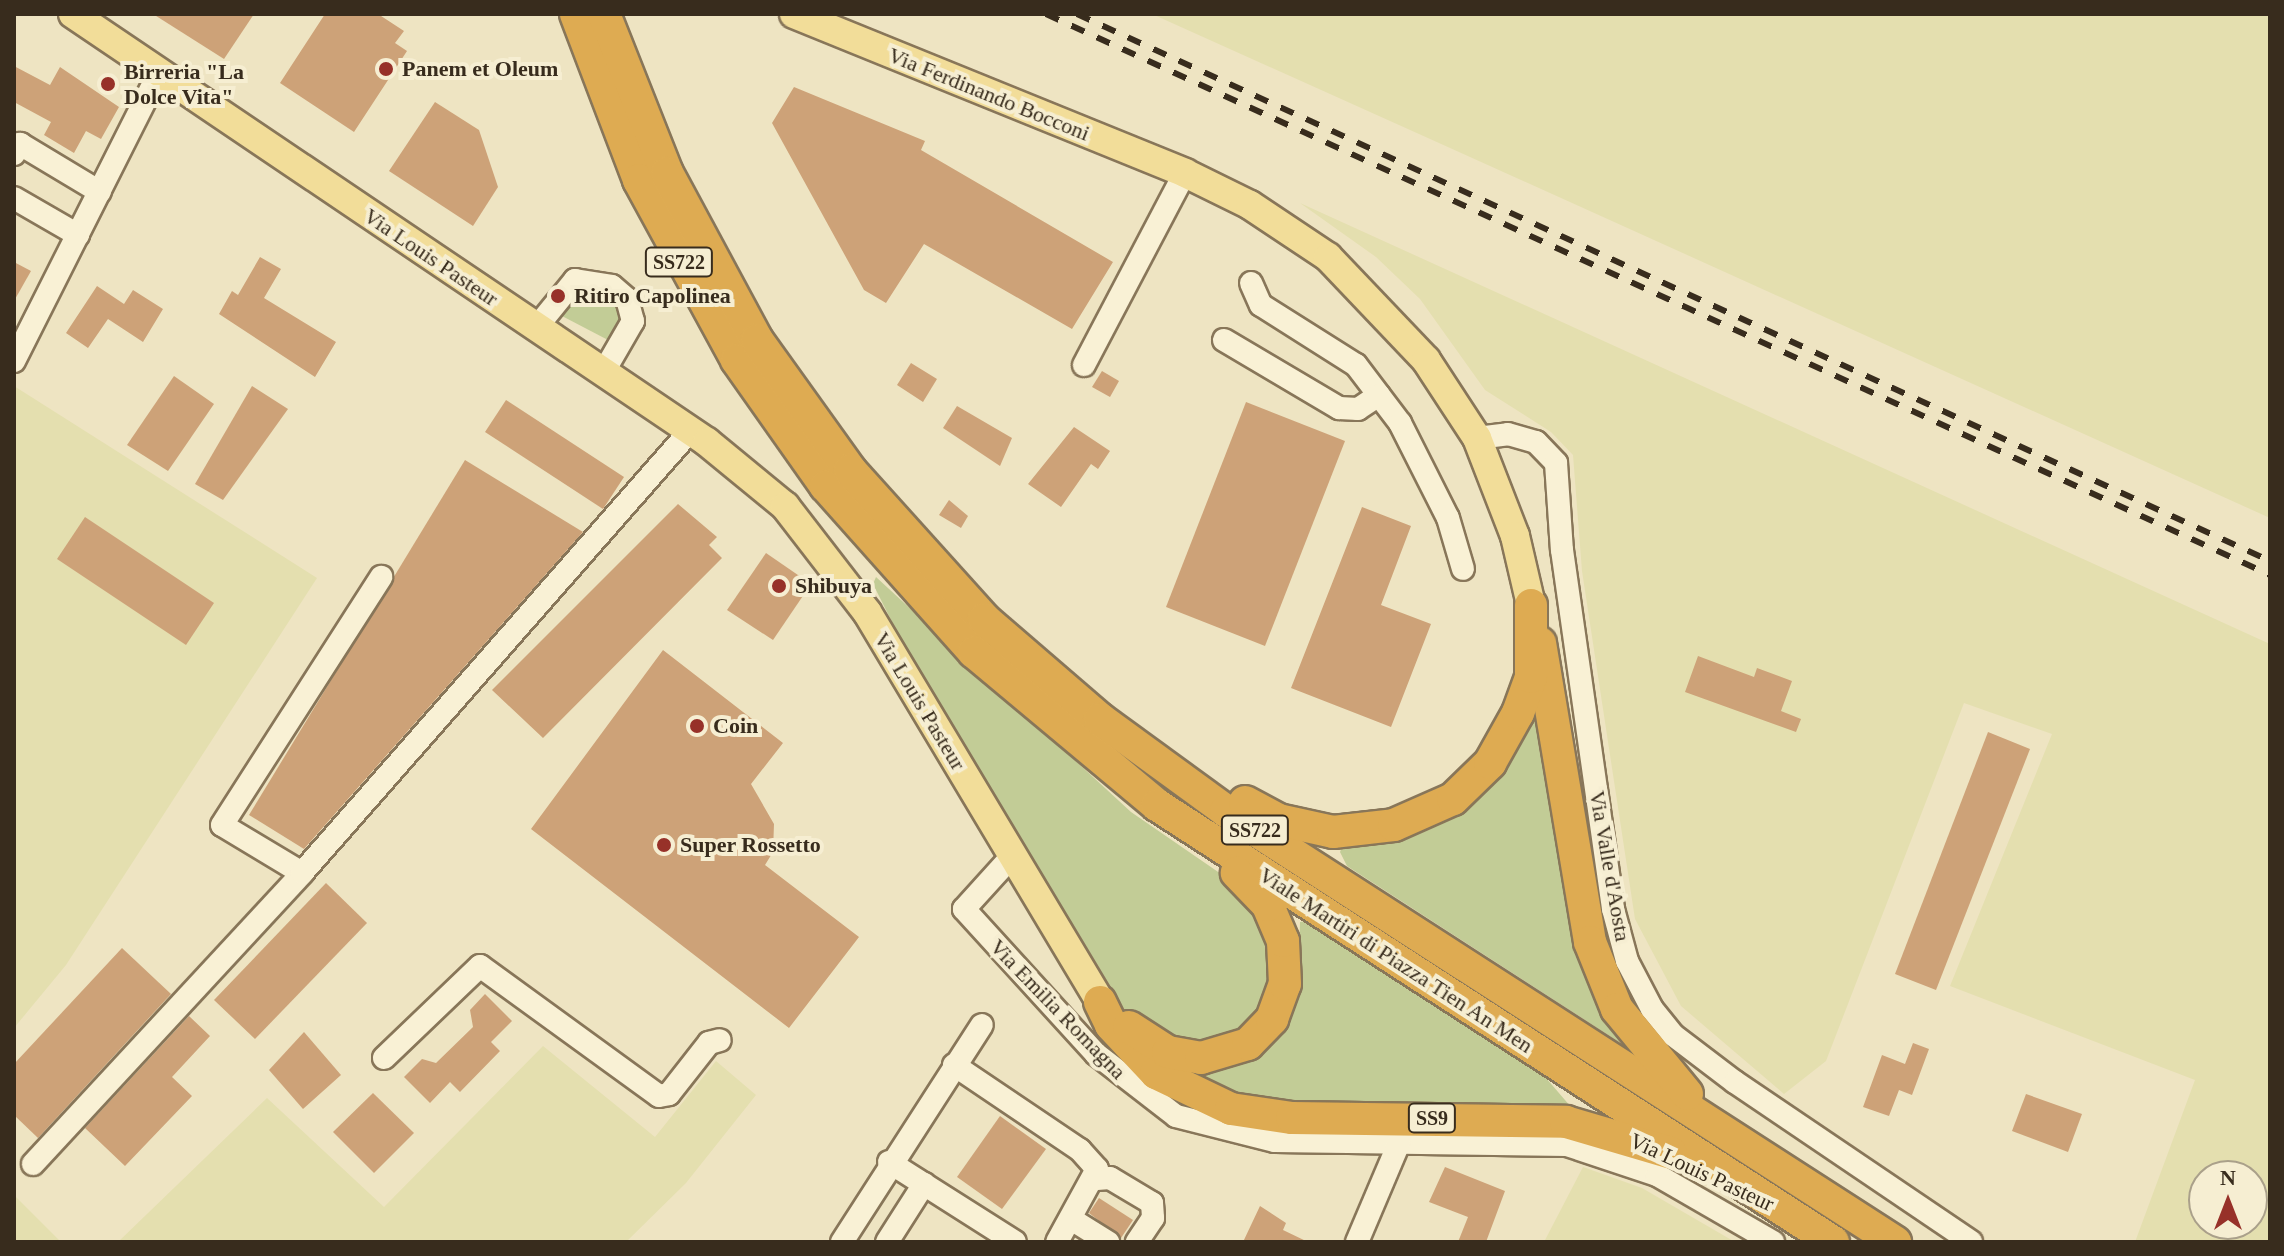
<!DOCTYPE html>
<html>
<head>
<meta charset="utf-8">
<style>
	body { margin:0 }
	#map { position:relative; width:2284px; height:1256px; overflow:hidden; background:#eee4c2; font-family:"Times New Roman",serif }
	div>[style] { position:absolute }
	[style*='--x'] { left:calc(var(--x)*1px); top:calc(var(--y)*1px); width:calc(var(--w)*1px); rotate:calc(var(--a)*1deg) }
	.farmland>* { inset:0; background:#e4dfaf }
	.green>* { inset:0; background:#c2cc96 }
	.building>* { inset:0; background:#cda278 }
	.roads { filter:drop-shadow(2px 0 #887659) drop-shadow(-2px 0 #887659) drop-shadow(0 2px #887659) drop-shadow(0 -2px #887659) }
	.minor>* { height:22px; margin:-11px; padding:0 11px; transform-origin:11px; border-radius:11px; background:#f9f1d5 }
	.major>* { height:28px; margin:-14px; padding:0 14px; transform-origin:14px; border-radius:14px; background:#f2dd99 }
	.highway>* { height:32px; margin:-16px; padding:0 16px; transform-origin:16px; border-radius:16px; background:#deab52 }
	.rail>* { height:6px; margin-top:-3px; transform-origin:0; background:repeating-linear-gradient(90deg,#382c1d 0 14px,transparent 0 28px) }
	.dots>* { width:22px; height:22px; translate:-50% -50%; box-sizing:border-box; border:4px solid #f6eed2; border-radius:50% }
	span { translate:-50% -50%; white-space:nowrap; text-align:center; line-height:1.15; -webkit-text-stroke:8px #f6eed2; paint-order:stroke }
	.shield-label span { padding:2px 6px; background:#f6eed2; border:2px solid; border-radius:6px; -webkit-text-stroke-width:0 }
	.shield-label { font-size:20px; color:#382c1d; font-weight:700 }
	.poi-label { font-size:22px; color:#382c1d; font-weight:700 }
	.left { translate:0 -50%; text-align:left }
	.street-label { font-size:22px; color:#382c1d }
	.frame { position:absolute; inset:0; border:16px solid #382c1d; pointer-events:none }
	.north { position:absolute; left:2188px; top:1160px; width:80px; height:80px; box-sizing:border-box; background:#f6eed2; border:2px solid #aaa08a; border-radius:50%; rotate:0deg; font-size:22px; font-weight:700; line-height:32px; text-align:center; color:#382c1d }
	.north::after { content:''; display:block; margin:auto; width:28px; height:36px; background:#973129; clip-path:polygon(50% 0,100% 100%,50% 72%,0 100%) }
</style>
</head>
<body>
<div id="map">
	<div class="farmland">
		<i style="clip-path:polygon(1152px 14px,2270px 14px,2270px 518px,1439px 143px)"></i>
		<i style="clip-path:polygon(evenodd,1300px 203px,2270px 644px,2270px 1242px,2135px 1242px,2195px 1080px,1950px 986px,2052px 734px,1964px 703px,1826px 1061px,1784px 1094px,1681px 1006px,1635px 919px,1582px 571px,1573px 455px,1551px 432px,1485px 390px,1420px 299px,1376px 257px,1300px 203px,2204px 1176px,2252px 1176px,2252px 1224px,2204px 1224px,2204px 1176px)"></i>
		<i style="clip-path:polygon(14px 386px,317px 578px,66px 965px,14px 1028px)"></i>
		<i style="clip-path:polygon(543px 1046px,655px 1137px,716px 1061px,756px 1095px,686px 1183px,626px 1242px,118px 1242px,267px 1098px,384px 1207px)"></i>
		<i style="clip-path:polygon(1583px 1167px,1642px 1188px,1735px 1242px,1544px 1242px)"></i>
		<i style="clip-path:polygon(14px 1195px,61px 1242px,14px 1242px)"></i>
	</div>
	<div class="green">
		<i style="clip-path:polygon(578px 290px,614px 301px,621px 322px,608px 340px,562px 316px)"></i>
		<i style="clip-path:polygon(876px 577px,1131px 812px,1253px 896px,1277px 972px,1257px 1024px,1200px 1048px,1137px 1023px,1123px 1008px,897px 632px,873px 584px)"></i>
		<i style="clip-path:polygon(1534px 695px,1623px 1039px,1619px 1042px,1347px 866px,1340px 852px,1343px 845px,1417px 828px)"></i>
		<i style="clip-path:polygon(1312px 920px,1540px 1071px,1577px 1114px,1250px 1103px,1163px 1061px,1213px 1066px,1299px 961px,1300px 922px)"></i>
	</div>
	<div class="building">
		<i style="clip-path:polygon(153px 14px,254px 14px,224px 59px)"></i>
		<i style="clip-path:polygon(325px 14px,378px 14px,404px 31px,395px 43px,407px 51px,354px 132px,280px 83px)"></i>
		<i style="clip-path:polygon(14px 66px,50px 85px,60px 67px,119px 107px,101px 139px,86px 131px,74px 153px,44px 135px,51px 122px,14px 102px)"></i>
		<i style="clip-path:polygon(794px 87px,925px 141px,921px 150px,1113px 262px,1072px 329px,924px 244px,886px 303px,864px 290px,772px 123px)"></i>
		<i style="clip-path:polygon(435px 102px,479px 130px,498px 187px,473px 226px,389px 171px)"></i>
		<i style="clip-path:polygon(260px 257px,281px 269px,264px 298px,336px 342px,315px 377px,219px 314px,232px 291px,238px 295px)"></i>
		<i style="clip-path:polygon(14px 262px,31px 271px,14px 301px)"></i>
		<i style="clip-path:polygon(97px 286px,124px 304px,133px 290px,163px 309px,143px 342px,108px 319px,88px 348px,66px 333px)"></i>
		<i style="clip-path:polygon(911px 363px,937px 379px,923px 402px,897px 385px)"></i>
		<i style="clip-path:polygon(1102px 371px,1119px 381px,1110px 397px,1092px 387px)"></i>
		<i style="clip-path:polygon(174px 376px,214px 404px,168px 471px,127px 445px)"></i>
		<i style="clip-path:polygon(252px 386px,288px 409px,223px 500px,195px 484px)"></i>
		<i style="clip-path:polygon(506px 400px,624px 477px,603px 509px,485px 432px)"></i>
		<i style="clip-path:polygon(1246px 402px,1345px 441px,1265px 646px,1166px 607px)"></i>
		<i style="clip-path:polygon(957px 406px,1012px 438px,1000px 466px,943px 428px)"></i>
		<i style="clip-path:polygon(1074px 427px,1110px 451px,1098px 469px,1091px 464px,1061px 507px,1028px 484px)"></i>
		<i style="clip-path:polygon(465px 460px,583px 532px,304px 849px,249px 815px)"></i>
		<i style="clip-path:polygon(949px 500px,968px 516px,961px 528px,939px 515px)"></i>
		<i style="clip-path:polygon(678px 504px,717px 537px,709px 545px,722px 558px,543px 738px,492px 690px)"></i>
		<i style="clip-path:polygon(1362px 507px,1411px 526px,1381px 605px,1431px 624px,1391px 727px,1291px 688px)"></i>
		<i style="clip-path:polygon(85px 517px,214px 603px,186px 645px,57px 559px)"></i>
		<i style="clip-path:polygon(766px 553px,811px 584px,773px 640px,727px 610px)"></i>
		<i style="clip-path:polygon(663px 650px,783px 743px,751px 784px,774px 824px,773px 852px,765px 865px,859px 937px,789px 1028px,531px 829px)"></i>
		<i style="clip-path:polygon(1698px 656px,1754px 677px,1757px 668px,1792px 681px,1781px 711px,1801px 719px,1796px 732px,1685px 692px)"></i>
		<i style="clip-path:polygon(1988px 732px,2030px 749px,1936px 990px,1895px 974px)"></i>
		<i style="clip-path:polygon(326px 883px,367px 923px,255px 1039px,214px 1000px)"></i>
		<i style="clip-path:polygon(122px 948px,171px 994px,38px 1138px,14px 1115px,14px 1064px)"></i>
		<i style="clip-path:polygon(485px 994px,512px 1021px,491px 1042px,500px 1051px,460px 1092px,450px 1082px,430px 1103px,404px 1077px,422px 1059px,436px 1063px,473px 1027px,470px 1010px)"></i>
		<i style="clip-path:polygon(189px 1016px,210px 1036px,172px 1077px,192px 1096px,125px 1166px,85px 1128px)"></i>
		<i style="clip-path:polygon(304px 1032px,341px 1075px,303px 1109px,269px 1070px)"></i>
		<i style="clip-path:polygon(1913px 1043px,1929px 1049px,1912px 1095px,1899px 1090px,1889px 1116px,1863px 1107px,1882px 1055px,1905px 1064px)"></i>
		<i style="clip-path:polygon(373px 1093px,414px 1133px,374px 1173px,333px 1132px)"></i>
		<i style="clip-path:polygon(2026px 1094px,2082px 1114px,2068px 1152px,2012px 1131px)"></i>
		<i style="clip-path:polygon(1000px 1116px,1046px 1149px,1002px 1209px,957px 1177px)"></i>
		<i style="clip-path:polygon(1445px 1167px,1505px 1191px,1486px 1242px,1458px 1242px,1468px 1217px,1429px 1202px)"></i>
		<i style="clip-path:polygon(1099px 1198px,1133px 1220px,1121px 1238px,1089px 1213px)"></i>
		<i style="clip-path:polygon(1260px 1206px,1286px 1223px,1283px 1230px,1308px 1242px,1243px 1242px)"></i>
	</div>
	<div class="roads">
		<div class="minor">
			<i style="--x:14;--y:154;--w:12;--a:-59"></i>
			<i style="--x:20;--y:144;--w:93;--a:31"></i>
			<i style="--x:14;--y:198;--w:74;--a:30"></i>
			<i style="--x:1251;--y:283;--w:24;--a:66"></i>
			<i style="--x:1261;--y:305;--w:112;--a:32.3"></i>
			<i style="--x:1356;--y:365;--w:73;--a:52.8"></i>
			<i style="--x:1400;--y:423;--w:106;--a:63.2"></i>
			<i style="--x:1448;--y:518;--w:53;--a:73.6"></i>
			<i style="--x:536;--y:328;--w:62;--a:-50.9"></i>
			<i style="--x:575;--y:280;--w:37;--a:9"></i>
			<i style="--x:612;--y:286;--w:20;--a:41"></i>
			<i style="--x:627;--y:299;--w:23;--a:75"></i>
			<i style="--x:633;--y:321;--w:60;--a:120"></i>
			<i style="--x:1224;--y:340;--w:134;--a:30.6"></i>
			<i style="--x:1339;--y:408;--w:19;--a:3"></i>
			<i style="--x:1358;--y:409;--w:25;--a:-34"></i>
			<i style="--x:14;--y:361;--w:322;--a:-63.3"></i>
			<i style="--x:1084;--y:365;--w:217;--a:-62.3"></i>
			<i style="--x:1477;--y:438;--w:31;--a:-7"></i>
			<i style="--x:1508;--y:434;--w:29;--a:16"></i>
			<i style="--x:1536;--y:442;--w:29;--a:46"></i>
			<i style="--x:1556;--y:463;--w:87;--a:86.1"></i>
			<i style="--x:1562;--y:550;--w:363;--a:81.9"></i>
			<i style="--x:1613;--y:909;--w:54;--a:74.9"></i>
			<i style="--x:1627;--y:961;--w:54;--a:62.5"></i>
			<i style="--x:1652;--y:1009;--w:33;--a:51"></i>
			<i style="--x:1673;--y:1035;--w:78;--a:37.2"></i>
			<i style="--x:1735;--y:1082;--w:285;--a:34.1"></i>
			<i style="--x:1013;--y:855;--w:73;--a:132.2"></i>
			<i style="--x:964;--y:909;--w:196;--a:47.7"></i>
			<i style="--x:1096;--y:1054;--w:101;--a:37.8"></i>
			<i style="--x:1176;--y:1116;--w:102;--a:14.2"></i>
			<i style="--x:1275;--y:1141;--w:292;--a:0.8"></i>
			<i style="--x:1567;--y:1145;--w:95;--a:18.4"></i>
			<i style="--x:1657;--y:1175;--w:134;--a:30"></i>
			<i style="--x:302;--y:873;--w:93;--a:-149"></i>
			<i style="--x:222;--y:825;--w:295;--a:-57.3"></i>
			<i style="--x:384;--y:1058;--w:133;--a:-43.8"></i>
			<i style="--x:480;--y:966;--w:221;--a:36"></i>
			<i style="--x:659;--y:1096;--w:10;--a:-11"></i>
			<i style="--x:669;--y:1094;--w:65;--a:-51.9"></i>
			<i style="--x:709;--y:1043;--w:11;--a:-15"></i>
			<i style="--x:954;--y:1065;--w:152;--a:34"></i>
			<i style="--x:1080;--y:1150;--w:25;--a:48"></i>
			<i style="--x:1097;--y:1169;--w:83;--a:118.7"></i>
			<i style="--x:889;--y:1162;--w:149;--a:32.4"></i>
			<i style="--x:33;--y:1164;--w:396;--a:-47.2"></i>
			<i style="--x:302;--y:873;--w:588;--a:-48.72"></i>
			<i style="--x:1097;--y:1179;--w:13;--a:-4"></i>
			<i style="--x:1110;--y:1178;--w:49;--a:30.8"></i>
			<i style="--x:1152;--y:1203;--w:15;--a:86"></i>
			<i style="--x:1153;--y:1218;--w:29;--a:124"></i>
			<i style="--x:1071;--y:1219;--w:44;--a:31.9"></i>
			<i style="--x:842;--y:1242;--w:258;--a:-57.2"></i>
			<i style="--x:887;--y:1242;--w:69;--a:-57.5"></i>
			<i style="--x:1357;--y:1242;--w:108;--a:-67"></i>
		</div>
		<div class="major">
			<i style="--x:73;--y:14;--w:765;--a:34.02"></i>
			<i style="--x:707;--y:442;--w:101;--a:39.4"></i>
			<i style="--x:785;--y:506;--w:134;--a:52.3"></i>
			<i style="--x:867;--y:612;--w:454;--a:59.1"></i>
			<i style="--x:794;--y:14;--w:422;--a:22.1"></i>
			<i style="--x:1185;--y:173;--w:72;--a:26.2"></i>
			<i style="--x:1250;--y:205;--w:94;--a:33.7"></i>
			<i style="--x:1328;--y:257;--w:142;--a:46.4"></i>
			<i style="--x:1426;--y:360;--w:93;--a:56.8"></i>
			<i style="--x:1477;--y:438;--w:105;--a:68.8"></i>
			<i style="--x:1515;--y:536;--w:71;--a:76.9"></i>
		</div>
		<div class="highway">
			<i style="--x:576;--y:14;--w:178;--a:69.2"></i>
			<i style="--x:639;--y:180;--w:205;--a:61.4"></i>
			<i style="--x:737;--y:360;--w:154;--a:54.8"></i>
			<i style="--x:826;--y:486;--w:222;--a:48.3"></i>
			<i style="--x:974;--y:652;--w:239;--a:39.9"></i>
			<i style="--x:1157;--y:805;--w:805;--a:32.88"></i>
			<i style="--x:604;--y:14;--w:171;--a:68.4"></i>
			<i style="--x:667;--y:173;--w:190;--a:61.7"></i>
			<i style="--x:757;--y:340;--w:160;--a:54.4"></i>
			<i style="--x:850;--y:470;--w:200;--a:48"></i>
			<i style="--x:984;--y:619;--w:153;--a:40.8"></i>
			<i style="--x:1100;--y:719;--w:156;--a:36.1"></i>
			<i style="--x:1226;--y:811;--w:796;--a:32.79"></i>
			<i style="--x:1540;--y:643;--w:303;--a:80.5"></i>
			<i style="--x:1590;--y:942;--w:72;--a:68.1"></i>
			<i style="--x:1617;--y:1009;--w:110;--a:50.5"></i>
			<i style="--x:1245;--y:802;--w:38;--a:28"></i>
			<i style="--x:1279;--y:820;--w:55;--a:12.5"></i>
			<i style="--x:1333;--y:832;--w:61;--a:-6.5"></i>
			<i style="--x:1394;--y:825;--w:64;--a:-23.8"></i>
			<i style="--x:1453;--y:799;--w:52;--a:-44.2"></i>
			<i style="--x:1490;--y:763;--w:57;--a:-60.8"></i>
			<i style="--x:1518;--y:713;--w:38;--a:-70"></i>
			<i style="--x:1531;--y:677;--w:72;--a:-90"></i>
			<i style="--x:1100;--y:1002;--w:25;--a:64"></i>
			<i style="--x:1111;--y:1025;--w:66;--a:46.8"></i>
			<i style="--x:1156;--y:1073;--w:83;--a:25.6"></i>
			<i style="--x:1231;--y:1109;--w:62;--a:8.4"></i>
			<i style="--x:1292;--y:1118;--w:274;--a:0.8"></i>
			<i style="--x:1566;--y:1122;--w:109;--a:16.4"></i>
			<i style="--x:1129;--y:1027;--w:46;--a:32.7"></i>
			<i style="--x:1168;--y:1052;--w:34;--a:10"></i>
			<i style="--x:1201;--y:1058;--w:49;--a:-16.6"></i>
			<i style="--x:1248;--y:1044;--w:35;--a:-46"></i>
			<i style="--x:1272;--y:1019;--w:37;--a:-70"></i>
			<i style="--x:1285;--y:984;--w:43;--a:-92.7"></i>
			<i style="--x:1283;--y:941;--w:39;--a:-113"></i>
			<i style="--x:1268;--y:905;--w:45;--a:-134.1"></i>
		</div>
	</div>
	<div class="rail">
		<i style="--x:1046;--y:14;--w:1346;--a:24.62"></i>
		<i style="--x:1077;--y:14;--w:1312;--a:24.63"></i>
	</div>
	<div class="dots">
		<i style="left:386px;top:69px;background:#973129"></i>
		<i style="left:108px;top:84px;background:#973129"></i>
		<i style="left:558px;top:296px;background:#973129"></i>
		<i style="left:779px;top:586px;background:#973129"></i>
		<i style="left:697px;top:726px;background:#973129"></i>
		<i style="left:664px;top:845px;background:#973129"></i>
	</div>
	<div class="shield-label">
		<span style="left:679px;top:262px">SS722</span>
		<span style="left:1255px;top:830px">SS722</span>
		<span style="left:1432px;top:1118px">SS9</span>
	</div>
	<div class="poi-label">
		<span class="left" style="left:402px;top:69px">Panem et Oleum</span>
		<span class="left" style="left:124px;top:84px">Birreria "La<br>Dolce Vita"</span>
		<span class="left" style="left:574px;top:296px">Ritiro Capolinea</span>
		<span class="left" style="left:795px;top:586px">Shibuya</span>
		<span class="left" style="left:713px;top:726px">Coin</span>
		<span class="left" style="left:680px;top:845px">Super Rossetto</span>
	</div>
	<div class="street-label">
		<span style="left:989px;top:94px;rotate:22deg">Via Ferdinando Bocconi</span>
		<span style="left:431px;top:257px;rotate:34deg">Via Louis Pasteur</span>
		<span style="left:920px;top:701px;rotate:59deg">Via Louis Pasteur</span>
		<span style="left:1610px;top:866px;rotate:80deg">Via Valle d'Aosta</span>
		<span style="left:1396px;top:960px;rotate:33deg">Viale Martiri di Piazza Tien An Men</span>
		<span style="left:1058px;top:1009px;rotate:46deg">Via Emilia Romagna</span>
		<span style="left:1702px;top:1172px;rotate:25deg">Via Louis Pasteur</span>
	</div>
	<div class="frame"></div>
	<div class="north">N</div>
</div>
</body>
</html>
